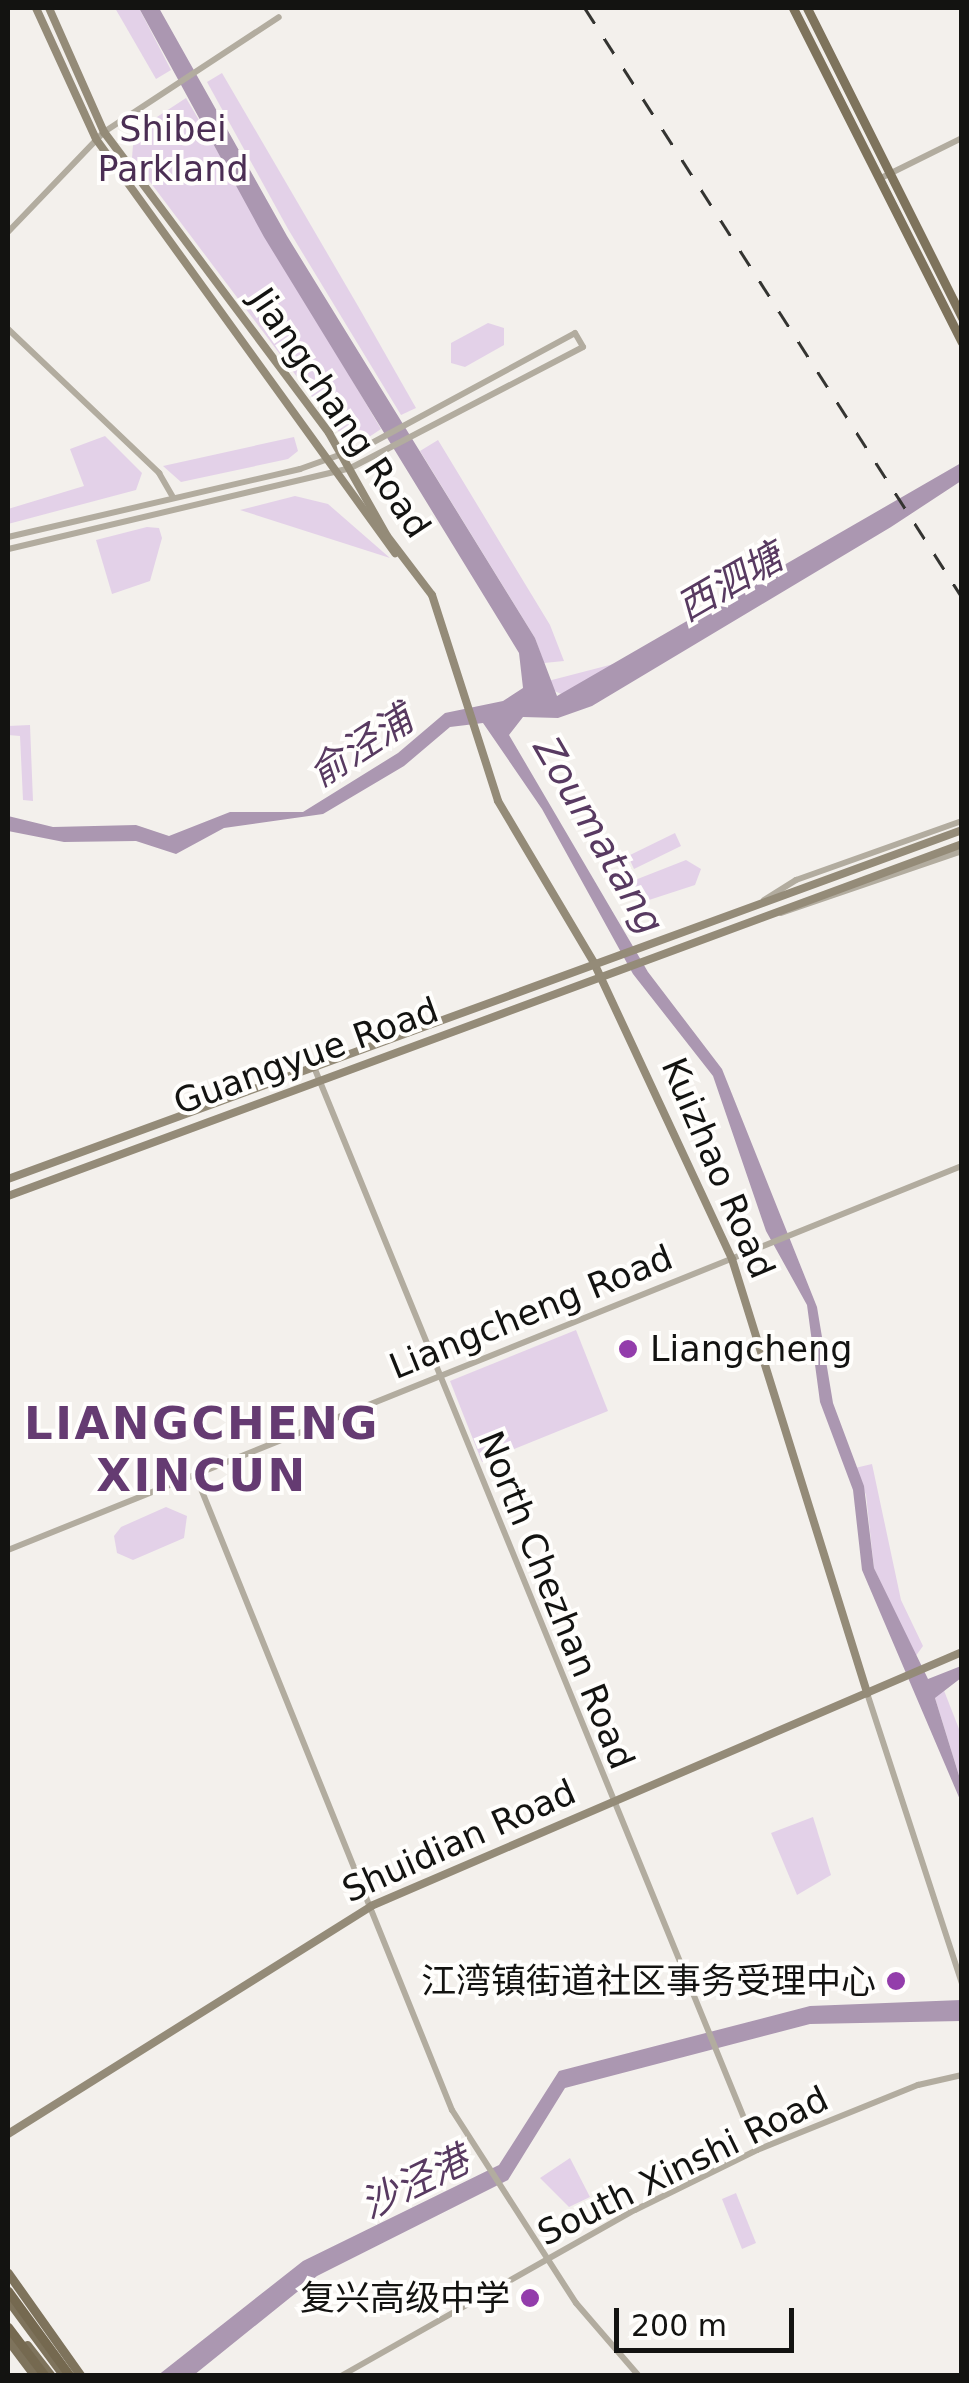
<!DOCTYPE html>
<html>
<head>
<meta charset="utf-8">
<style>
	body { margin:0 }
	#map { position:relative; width:969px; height:2383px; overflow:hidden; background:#f3f0ec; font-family:"DejaVu Sans","Noto Sans SC",sans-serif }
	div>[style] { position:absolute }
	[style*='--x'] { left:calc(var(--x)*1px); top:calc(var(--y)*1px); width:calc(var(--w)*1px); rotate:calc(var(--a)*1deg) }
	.green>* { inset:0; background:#e3d1e8 }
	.water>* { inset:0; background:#ab97b1 }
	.tertiary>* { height:6px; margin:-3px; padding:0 3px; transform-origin:3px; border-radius:3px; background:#b2ac9f }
	.secondary>* { height:8px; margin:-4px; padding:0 4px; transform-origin:4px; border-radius:4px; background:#948b78 }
	.primary>* { height:9px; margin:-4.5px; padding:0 4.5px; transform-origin:4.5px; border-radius:4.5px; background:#7e735c }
	.trunk>* { height:9px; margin:-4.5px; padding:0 4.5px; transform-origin:4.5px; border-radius:4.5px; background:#756950 }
	.rail>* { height:2.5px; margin-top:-1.25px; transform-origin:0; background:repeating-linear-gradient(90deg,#343431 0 18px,transparent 0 36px) }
	.trunk-bridge>* { height:9px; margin:-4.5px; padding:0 4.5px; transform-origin:4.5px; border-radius:4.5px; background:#756950 }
	.dots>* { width:28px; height:28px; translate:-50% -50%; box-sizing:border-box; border:5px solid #fffefc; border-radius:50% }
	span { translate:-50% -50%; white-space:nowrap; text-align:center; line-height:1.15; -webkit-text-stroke:8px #fffefc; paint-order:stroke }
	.park-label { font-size:35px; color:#4b2e54 }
	.street-label { font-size:35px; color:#131311 }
	.poi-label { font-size:35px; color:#131311 }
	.left { translate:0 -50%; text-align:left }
	.right { translate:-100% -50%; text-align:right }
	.water-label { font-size:38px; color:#583a61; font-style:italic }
	.district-label { font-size:45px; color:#653b72; font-weight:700; letter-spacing:2.5px }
	.frame { position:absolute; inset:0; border:10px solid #131311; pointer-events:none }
	.scale { position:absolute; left:614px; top:2308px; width:180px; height:45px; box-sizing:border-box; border:5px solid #131311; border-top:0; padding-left:12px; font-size:30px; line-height:35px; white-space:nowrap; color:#131311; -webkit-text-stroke:8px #fffefc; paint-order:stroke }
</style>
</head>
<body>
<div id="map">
	<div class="green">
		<i style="clip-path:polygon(115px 8px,139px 8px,171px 70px,156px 79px)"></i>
		<i style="clip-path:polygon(222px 73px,358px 306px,416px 408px,401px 415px,288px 229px,207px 82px)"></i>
		<i style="clip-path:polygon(186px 98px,381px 429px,369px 437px,347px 438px,337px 430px,132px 158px,134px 132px)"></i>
		<i style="clip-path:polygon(488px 323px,504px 328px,504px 345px,465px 367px,451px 363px,451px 343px)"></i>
		<i style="clip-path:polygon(105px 436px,142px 473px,136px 490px,8px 524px,8px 509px,84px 486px,70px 449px)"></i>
		<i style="clip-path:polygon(294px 437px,298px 451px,288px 459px,181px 482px,163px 466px)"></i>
		<i style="clip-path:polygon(438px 440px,550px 625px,564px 661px,544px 663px,535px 638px,420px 451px)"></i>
		<i style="clip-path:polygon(295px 496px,328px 504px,390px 558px,240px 510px)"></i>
		<i style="clip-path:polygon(147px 527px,159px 528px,162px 538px,150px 581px,112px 594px,96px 540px)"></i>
		<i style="clip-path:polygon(629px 660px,566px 696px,550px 689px,548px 681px)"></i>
		<i style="clip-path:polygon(30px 725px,33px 801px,23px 800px,20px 736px,8px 735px,8px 726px)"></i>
		<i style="clip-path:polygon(675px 833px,681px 846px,634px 869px,628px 856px)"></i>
		<i style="clip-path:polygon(686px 860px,701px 869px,695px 885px,649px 900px,635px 896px,635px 880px)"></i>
		<i style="clip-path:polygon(576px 1330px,608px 1411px,482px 1462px,450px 1381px)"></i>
		<i style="clip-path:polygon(872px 1464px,901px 1600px,923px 1646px,915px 1657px,874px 1568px,866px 1495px,855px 1468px)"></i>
		<i style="clip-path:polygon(166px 1507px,187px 1516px,184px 1538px,133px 1560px,117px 1553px,114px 1536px,121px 1527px)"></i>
		<i style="clip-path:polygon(943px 1688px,961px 1734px,961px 1782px,935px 1698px)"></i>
		<i style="clip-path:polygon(813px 1817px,831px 1875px,797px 1895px,771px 1833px)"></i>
		<i style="clip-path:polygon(570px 2158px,590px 2197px,569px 2207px,540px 2178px)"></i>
		<i style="clip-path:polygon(736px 2193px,756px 2243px,742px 2249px,722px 2199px)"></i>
	</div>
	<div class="water">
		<i style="clip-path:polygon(139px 8px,159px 8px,287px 236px,535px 638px,557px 696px,961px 463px,961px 481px,891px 527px,592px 706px,558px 718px,523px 717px,509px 735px,648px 972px,722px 1069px,817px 1307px,833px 1403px,864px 1486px,874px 1568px,928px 1679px,961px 1666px,961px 1678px,935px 1698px,961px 1782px,961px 1802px,862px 1570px,853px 1490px,820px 1402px,807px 1305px,766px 1231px,713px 1076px,633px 974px,542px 809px,483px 723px,450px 727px,404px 766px,323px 814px,224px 828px,176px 854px,136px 841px,64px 842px,8px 831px,8px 816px,53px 827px,136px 825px,169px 836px,230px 812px,303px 812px,398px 753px,445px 713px,503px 701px,523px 688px,519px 653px,264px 237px)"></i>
		<i style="clip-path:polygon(961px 2000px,961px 2021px,810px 2024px,565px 2088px,508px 2180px,317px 2276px,194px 2375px,157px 2376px,303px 2261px,499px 2165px,559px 2071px,810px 2006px)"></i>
	</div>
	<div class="tertiary">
		<i style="--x:881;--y:178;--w:90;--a:-26.3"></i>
		<i style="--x:8;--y:232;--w:139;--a:-46.2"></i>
		<i style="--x:104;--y:132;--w:209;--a:-33.3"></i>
		<i style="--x:8;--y:329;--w:209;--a:43.6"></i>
		<i style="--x:159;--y:473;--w:28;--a:60"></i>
		<i style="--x:8;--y:537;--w:300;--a:-13.1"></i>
		<i style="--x:300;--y:469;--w:74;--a:-19.7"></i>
		<i style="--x:370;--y:444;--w:233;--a:-28.4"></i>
		<i style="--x:575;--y:333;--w:16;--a:60"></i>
		<i style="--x:583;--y:347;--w:262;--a:152.5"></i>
		<i style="--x:351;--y:468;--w:352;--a:166.7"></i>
		<i style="--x:764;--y:900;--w:38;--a:-32"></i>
		<i style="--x:796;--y:880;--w:176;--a:-19.6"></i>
		<i style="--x:781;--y:913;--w:191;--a:-18.9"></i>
		<i style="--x:314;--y:1067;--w:1170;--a:67.75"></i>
		<i style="--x:195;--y:1474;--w:686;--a:68"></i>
		<i style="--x:452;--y:2110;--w:229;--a:57.3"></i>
		<i style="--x:576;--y:2303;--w:96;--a:49.2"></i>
		<i style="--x:8;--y:1550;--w:1028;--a:-21.93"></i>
		<i style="--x:867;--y:1693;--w:305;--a:71.9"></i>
		<i style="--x:341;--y:2376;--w:338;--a:-29.5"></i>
		<i style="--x:635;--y:2210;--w:136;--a:-26.2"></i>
		<i style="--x:757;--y:2150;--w:174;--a:-22"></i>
		<i style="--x:918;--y:2085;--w:45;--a:-12.8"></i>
	</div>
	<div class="secondary">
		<i style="--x:36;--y:8;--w:144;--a:65.4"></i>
		<i style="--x:96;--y:139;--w:511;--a:54.16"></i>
		<i style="--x:49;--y:8;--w:136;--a:66.1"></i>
		<i style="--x:104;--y:132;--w:376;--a:53.2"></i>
		<i style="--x:329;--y:433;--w:118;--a:60.6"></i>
		<i style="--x:387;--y:536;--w:74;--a:52.7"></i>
		<i style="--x:432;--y:595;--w:216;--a:72.2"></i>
		<i style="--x:498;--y:801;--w:188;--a:59.3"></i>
		<i style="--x:594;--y:963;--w:327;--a:65"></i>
		<i style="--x:732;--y:1259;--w:455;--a:72.7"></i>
		<i style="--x:8;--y:1179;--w:1016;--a:-20.09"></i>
		<i style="--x:8;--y:1196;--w:1017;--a:-20.25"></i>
		<i style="--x:8;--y:2134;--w:429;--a:-32.1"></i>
		<i style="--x:371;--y:1906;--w:643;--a:-23.26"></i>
	</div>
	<div class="primary">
		<i style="--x:793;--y:8;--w:374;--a:63.2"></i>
		<i style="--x:807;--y:8;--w:347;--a:63.4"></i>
		<i style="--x:8;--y:2273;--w:126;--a:54.7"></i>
		<i style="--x:8;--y:2300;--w:94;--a:53.6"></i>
		<i style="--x:8;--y:2340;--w:45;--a:53.1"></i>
		<i style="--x:27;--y:2345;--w:39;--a:52"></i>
	</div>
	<div class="trunk">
		<i style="--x:8;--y:2327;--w:61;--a:52.9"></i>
	</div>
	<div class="rail">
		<i style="--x:585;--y:8;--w:699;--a:57.38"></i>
	</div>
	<div class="trunk-bridge">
		<i style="--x:8;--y:2291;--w:105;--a:53.9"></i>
	</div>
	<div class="dots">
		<i style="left:628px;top:1349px;background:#933dab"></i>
		<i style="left:896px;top:1981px;background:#933dab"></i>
		<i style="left:530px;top:2298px;background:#933dab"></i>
	</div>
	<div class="park-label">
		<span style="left:173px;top:149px">Shibei<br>Parkland</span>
	</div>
	<div class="street-label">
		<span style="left:340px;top:413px;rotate:56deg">Jiangchang Road</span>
		<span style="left:306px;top:1056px;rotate:-20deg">Guangyue Road</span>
		<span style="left:718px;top:1168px;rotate:67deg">Kuizhao Road</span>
		<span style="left:531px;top:1312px;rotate:-22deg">Liangcheng Road</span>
		<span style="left:556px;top:1600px;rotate:68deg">North Chezhan Road</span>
		<span style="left:459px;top:1841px;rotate:-24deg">Shuidian Road</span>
		<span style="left:683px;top:2166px;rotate:-26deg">South Xinshi Road</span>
	</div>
	<div class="poi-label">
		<span class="left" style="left:650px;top:1349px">Liangcheng</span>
		<span class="right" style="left:876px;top:1981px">江湾镇街道社区事务受理中心</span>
		<span class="right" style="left:510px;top:2298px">复兴高级中学</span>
	</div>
	<div class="water-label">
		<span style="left:730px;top:583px;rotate:-30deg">西泗塘</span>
		<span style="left:361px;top:747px;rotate:-33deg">俞泾浦</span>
		<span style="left:598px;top:836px;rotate:60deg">Zoumatang</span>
		<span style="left:415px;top:2183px;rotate:-26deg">沙泾港</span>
	</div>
	<div class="district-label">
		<span style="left:202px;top:1450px">LIANGCHENG<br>XINCUN</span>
	</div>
	<div class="frame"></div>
	<div class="scale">200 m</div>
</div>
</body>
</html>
